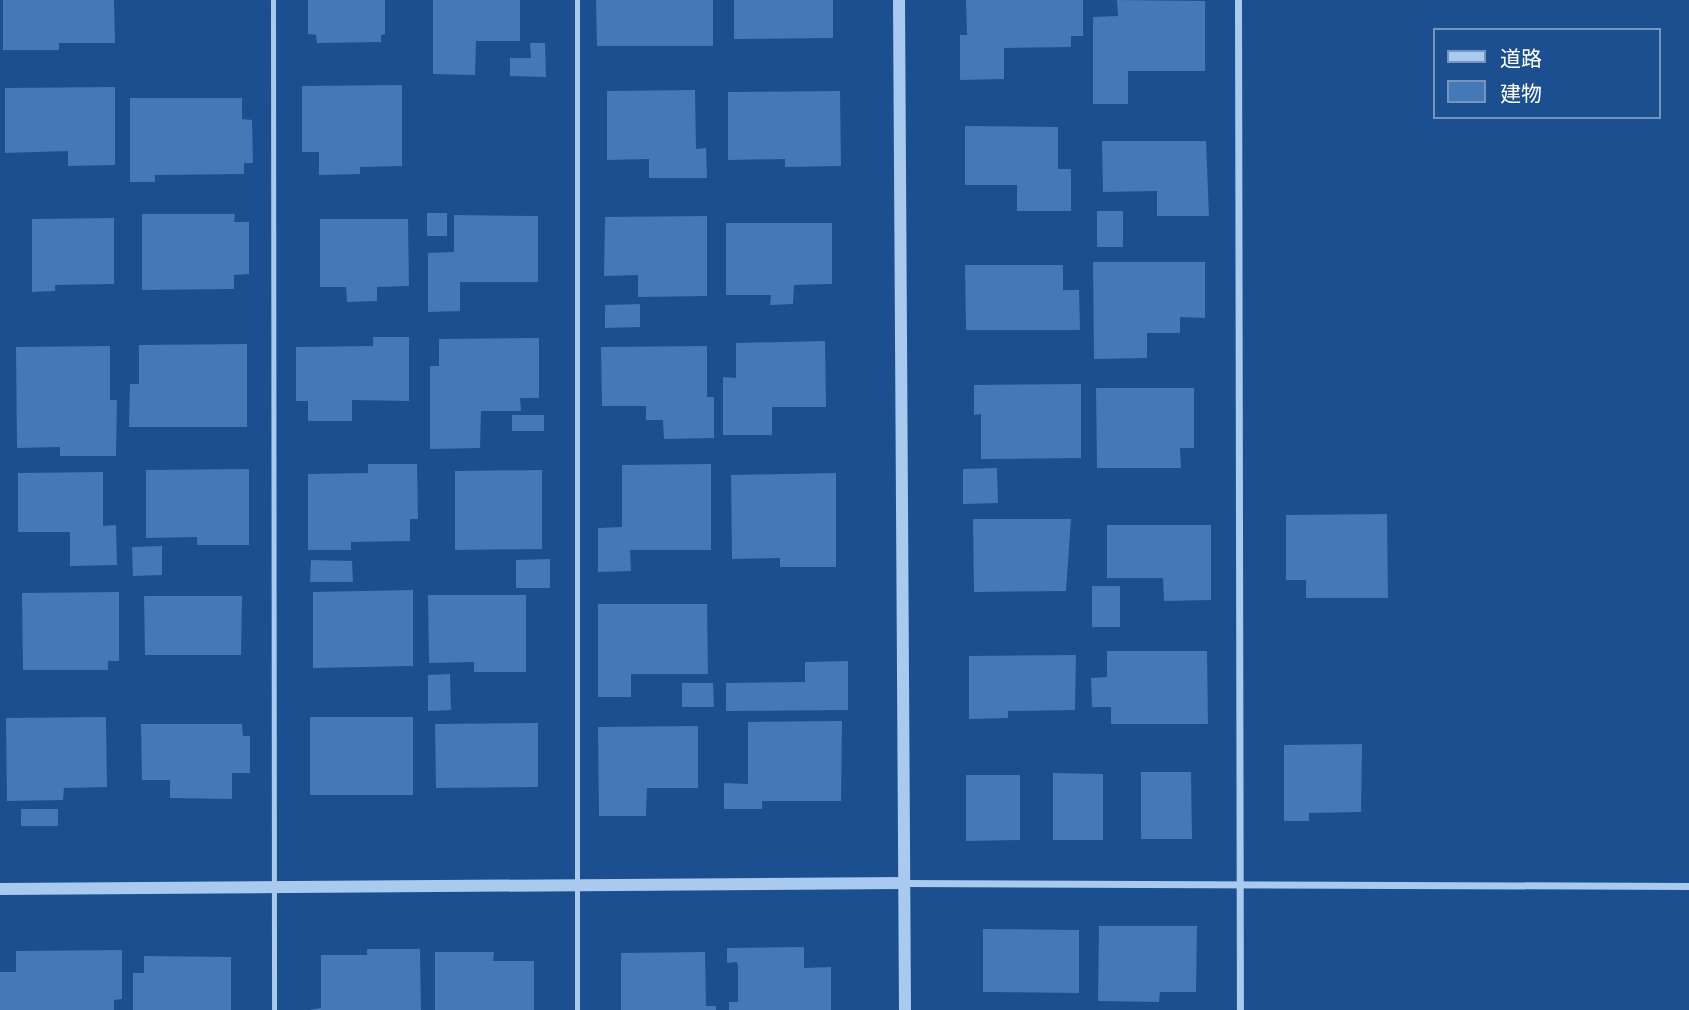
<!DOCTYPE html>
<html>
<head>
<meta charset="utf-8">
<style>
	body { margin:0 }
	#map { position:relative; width:1689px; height:1010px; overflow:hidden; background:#1b4f8f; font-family:"Exo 2","Noto Sans JP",sans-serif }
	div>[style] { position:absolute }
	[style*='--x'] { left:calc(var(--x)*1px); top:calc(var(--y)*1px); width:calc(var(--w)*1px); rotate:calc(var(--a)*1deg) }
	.building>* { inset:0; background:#4478b7 }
	.service>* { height:5px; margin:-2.5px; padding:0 2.5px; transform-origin:2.5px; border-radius:2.5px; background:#a9c9ee }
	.minor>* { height:7px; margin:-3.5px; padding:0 3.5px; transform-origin:3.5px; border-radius:3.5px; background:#a9c9ee }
	.tertiary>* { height:12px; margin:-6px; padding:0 6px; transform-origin:6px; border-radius:6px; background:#a9c9ee }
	span { translate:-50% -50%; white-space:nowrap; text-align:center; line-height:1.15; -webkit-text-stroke:6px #1b4f8f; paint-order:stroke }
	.legend { position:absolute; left:1433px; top:28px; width:228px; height:91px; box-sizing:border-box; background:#1b4f8f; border:2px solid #7695bc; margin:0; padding:9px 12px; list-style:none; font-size:21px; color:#fff }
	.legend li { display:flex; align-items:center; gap:14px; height:35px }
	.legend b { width:35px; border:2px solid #7695bc }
</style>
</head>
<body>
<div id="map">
	<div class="building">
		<i style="clip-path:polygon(3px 0,114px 0,115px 43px,59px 43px,59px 50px,3px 50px)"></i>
		<i style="clip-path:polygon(308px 0,385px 0,385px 34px,381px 35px,381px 42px,317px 43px,316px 35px,308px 34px)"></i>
		<i style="clip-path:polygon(433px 0,520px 0,520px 41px,476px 41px,475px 75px,433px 74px)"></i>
		<i style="clip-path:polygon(596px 0,713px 0,713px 46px,597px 46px)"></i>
		<i style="clip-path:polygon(734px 0,833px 0,833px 38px,734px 39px)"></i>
		<i style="clip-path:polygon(966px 0,1083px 0,1083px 36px,1071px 36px,1071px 47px,1004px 48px,1004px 79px,960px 80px,960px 35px,967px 35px)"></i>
		<i style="clip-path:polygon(1117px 0,1205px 1px,1205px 71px,1128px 71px,1128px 104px,1093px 104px,1093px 17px,1118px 16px)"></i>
		<i style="clip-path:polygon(530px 43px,545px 43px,546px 77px,510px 76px,510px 58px,531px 58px)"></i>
		<i style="clip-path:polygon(402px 85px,402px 166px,360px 167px,360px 174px,319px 175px,319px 152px,302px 152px,302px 86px)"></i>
		<i style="clip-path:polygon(115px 87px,115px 165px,68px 166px,68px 151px,5px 153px,5px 88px)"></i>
		<i style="clip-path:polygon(695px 90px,696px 149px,706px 148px,707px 178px,649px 178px,649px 159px,607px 160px,607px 91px)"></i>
		<i style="clip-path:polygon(840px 91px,841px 166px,785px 167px,785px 159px,728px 160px,728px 92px)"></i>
		<i style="clip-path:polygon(130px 98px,242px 98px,242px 119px,252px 120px,253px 163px,244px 163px,244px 174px,155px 175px,155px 182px,130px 182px)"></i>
		<i style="clip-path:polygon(965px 126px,1058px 127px,1058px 169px,1071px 169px,1071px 211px,1017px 211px,1017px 185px,965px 185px)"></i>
		<i style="clip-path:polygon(1102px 141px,1206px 141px,1209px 216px,1157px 216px,1157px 191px,1103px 192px)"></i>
		<i style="clip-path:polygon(1097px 211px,1123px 211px,1123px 247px,1097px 247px)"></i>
		<i style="clip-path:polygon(427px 213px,447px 213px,447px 236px,427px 236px)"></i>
		<i style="clip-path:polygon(142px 214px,235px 214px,234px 222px,249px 222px,249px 274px,234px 275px,234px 289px,142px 290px)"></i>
		<i style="clip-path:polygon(454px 215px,538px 216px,538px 282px,460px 282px,460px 311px,428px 312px,428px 253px,454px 252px)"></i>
		<i style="clip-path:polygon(707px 216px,707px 296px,638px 297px,638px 275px,604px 276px,605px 217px)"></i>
		<i style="clip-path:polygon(114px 218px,114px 284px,55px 285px,55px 291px,32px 292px,32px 219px)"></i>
		<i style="clip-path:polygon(320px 219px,408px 219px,409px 286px,377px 287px,377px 301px,347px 302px,346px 287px,320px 287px)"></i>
		<i style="clip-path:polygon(726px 223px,832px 223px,832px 284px,794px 285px,793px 304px,770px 305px,771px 295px,726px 295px)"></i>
		<i style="clip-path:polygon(1093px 262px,1205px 262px,1205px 318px,1180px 317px,1180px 333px,1147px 333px,1147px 358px,1094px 359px)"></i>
		<i style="clip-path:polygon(965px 265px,1063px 265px,1063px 290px,1079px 290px,1080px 330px,966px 330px)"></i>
		<i style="clip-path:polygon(640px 304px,640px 327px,605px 328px,605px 305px)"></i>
		<i style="clip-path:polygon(373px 337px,409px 337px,409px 401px,352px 400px,352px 421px,308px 421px,308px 401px,296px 401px,296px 347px,373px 346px)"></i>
		<i style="clip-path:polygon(539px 338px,539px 398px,520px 398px,521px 411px,481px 411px,480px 448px,430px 449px,430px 366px,439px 366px,439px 339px)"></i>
		<i style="clip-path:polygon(825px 341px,826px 407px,772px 407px,772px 435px,723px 435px,723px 377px,736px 378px,736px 343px)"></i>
		<i style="clip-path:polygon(247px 344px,247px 427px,129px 427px,130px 384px,139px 384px,139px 345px)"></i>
		<i style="clip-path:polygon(110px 346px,110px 400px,117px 400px,116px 456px,60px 456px,60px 447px,17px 448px,16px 347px)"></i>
		<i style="clip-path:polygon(707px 346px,707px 397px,714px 397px,714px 438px,664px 439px,663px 420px,646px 420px,646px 406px,602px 406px,601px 347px)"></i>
		<i style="clip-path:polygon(1081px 384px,1081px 458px,981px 459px,981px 414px,974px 415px,974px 385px)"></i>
		<i style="clip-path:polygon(1096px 388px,1194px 388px,1194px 448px,1180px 448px,1181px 468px,1097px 468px)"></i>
		<i style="clip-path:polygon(512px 415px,544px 415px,544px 431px,512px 431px)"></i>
		<i style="clip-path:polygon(368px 464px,417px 464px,418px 519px,410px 519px,410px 541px,351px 542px,351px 550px,308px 550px,308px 474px,368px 473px)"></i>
		<i style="clip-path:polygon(711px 464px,711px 550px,630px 550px,631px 571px,598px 572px,598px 528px,622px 527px,622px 465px)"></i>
		<i style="clip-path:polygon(997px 468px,998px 503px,963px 504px,963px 469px)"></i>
		<i style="clip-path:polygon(249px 469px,249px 545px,197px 545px,197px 537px,146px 538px,146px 470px)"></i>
		<i style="clip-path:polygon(542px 470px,542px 549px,455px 550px,455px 471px)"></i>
		<i style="clip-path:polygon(103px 472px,103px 526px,116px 525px,117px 565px,70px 566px,70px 532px,18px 532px,18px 473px)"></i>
		<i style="clip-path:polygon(836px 473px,836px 567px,780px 567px,780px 558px,732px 559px,731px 475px)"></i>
		<i style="clip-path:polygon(1387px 514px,1388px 598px,1306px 598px,1306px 580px,1286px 580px,1286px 515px)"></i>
		<i style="clip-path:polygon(973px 519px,1071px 519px,1066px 591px,974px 592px)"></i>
		<i style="clip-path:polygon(1107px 525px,1211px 525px,1211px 600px,1164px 601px,1163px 578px,1107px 578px)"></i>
		<i style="clip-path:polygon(162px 546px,162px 575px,133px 576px,132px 547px)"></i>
		<i style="clip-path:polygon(550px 559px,550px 588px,516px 588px,516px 560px)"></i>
		<i style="clip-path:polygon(311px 560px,352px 561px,353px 582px,310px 582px)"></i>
		<i style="clip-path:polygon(1092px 586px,1120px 586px,1120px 627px,1092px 627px)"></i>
		<i style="clip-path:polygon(413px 590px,413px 666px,313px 668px,313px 592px)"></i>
		<i style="clip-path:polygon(119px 592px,119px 661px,108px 661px,108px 670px,23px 670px,22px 593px)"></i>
		<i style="clip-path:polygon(428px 595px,526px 595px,526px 672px,474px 672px,474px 662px,429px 663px)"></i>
		<i style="clip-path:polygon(144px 596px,242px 596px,241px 655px,145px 655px)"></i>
		<i style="clip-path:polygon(598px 604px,707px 604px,708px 674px,631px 674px,631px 697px,598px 697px)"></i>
		<i style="clip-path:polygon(1107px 651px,1207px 651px,1208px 724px,1111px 724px,1111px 707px,1092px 707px,1091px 678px,1107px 677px)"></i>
		<i style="clip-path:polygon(1076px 655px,1075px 710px,1008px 711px,1008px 718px,969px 719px,969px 656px)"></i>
		<i style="clip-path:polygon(848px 661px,848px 710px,726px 711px,726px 683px,805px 682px,805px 662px)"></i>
		<i style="clip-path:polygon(450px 674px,451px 710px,428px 711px,428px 675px)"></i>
		<i style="clip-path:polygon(682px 683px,713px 683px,714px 707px,682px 707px)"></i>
		<i style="clip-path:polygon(106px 717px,107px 787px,64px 788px,63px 800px,7px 801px,6px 718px)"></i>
		<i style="clip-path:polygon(310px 717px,413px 717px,413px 795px,310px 795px)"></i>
		<i style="clip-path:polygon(842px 721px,841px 801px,762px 801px,762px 809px,724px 809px,724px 783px,748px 784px,748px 722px)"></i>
		<i style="clip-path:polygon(538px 723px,538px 787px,436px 788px,435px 724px)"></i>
		<i style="clip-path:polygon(141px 724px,242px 724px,243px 736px,250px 736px,250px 773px,232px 773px,232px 799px,170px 798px,170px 780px,142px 780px)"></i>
		<i style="clip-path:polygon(698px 726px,698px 788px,647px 788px,646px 816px,599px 816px,598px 727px)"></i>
		<i style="clip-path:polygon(1362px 744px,1361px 812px,1309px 813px,1309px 821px,1284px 821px,1284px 745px)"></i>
		<i style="clip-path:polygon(1141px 772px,1191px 772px,1192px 839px,1141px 839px)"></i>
		<i style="clip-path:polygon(1053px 773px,1103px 774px,1103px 840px,1053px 840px)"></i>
		<i style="clip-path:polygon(966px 775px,1020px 775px,1020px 840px,966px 841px)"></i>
		<i style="clip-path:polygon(21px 809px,58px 809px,58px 826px,21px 826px)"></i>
		<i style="clip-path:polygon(1099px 926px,1197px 926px,1196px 992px,1160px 992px,1159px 1002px,1098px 1001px)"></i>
		<i style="clip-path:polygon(983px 929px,1079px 930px,1079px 993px,983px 992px)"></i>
		<i style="clip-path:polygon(804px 947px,804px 968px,831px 967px,831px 1010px,729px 1010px,729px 1002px,738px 1002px,738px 967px,737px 962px,727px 963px,727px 948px)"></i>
		<i style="clip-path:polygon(367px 949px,420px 949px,421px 1010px,308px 1010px,321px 1008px,321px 955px,367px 955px)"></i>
		<i style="clip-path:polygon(122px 950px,122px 999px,114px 1000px,114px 1010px,0 1010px,0 972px,16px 972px,16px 951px)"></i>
		<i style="clip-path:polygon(435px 952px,494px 952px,493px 961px,534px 961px,534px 1010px,435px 1010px)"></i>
		<i style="clip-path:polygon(705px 952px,706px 1006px,716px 1006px,716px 1010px,621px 1010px,621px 953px)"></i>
		<i style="clip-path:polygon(144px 956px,231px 957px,231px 1010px,133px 1010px,133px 973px,144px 973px)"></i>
	</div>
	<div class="service">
		<i style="--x:273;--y:0;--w:1010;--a:89.94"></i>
		<i style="--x:577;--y:0;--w:1010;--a:90"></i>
	</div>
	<div class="minor">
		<i style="--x:1238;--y:0;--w:1010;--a:89.89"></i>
		<i style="--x:905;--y:883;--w:784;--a:0.22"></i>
	</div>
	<div class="tertiary">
		<i style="--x:899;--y:0;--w:1010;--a:89.66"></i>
		<i style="--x:0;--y:889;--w:905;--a:-0.38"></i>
	</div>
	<ul class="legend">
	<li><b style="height:9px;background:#a9c9ee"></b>道路</li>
	<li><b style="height:19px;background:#4478b7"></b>建物</li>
	</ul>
</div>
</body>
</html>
